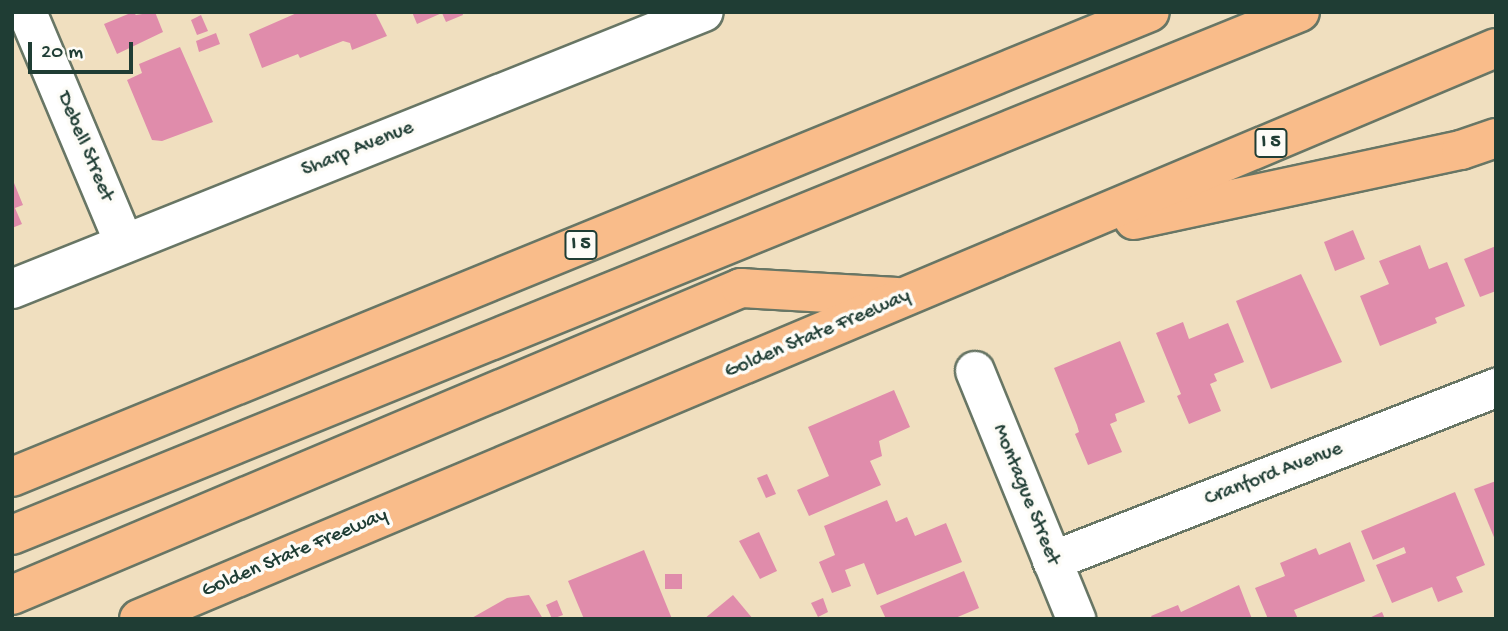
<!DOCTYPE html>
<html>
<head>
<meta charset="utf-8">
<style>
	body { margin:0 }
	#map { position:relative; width:1508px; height:631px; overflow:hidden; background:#f0dfbf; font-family:"Gochi Hand",sans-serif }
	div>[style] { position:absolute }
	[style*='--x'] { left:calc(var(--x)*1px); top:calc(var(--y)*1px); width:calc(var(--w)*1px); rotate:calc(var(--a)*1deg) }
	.building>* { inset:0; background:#e08cab }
	.roads { filter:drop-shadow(2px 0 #687665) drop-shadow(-2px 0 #687665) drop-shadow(0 2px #687665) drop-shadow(0 -2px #687665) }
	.minor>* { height:38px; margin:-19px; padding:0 19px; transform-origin:19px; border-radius:19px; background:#fff }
	.highway>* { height:38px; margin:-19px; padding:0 19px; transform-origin:19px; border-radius:19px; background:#f9bc8a }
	span { translate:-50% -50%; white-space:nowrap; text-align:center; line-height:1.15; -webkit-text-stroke:7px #fdfcf7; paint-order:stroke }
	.shield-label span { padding:2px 5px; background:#fdfcf7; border:2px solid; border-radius:5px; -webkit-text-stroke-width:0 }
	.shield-label { font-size:19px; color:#1f3d34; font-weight:700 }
	.street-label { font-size:21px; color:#1f3d34 }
	.frame { position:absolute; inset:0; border:14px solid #1f3d34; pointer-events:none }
	.scale { position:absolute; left:28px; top:42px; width:105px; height:32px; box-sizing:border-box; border:4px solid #1f3d34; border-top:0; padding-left:9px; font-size:21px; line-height:24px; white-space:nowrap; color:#1f3d34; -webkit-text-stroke:5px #fdfcf7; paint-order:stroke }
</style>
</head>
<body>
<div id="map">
	<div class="building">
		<i style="clip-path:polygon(133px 12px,136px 15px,155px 12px,163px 32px,117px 54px,104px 24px)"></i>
		<i style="clip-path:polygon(299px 12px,375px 12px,387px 36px,352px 50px,350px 43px,343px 41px,300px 58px,298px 54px,262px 68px,249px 34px)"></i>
		<i style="clip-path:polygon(412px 12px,462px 12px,463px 15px,446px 22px,442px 13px,417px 24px)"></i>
		<i style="clip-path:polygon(201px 15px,208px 31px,197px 35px,191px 20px)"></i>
		<i style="clip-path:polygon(216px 33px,220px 44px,199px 52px,196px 41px)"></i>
		<i style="clip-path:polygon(180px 47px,213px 122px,162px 141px,152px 140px,127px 80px,142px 73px,139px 64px)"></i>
		<i style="clip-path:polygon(12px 178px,23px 205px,15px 208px,22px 224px,12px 228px)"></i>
		<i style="clip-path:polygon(1353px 230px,1365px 259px,1335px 271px,1324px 242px)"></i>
		<i style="clip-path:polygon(1420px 245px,1429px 269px,1447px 262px,1465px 306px,1435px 318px,1437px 323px,1380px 346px,1360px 296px,1389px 284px,1379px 261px)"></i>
		<i style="clip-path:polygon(1496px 246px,1496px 291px,1480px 297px,1464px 259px)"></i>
		<i style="clip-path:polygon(1301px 274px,1342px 362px,1271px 389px,1236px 301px)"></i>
		<i style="clip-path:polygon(1183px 322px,1189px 339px,1228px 323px,1244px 362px,1214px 374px,1217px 381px,1210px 384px,1221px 411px,1189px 424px,1177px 396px,1181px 394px,1156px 333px)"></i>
		<i style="clip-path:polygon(1120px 341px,1145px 402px,1115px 414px,1117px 421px,1110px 424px,1122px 452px,1088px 465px,1075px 434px,1079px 432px,1077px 425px,1054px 368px)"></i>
		<i style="clip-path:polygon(894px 390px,910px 427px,879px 441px,882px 456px,870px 461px,881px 485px,809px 516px,797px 490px,829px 476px,808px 427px)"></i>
		<i style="clip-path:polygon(767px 474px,776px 494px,766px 498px,757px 478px)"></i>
		<i style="clip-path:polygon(1496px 481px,1496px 542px,1474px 489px)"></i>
		<i style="clip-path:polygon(1455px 492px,1485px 565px,1456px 577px,1463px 592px,1438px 602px,1432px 587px,1392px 603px,1376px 565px,1406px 553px,1404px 547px,1373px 560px,1361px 531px)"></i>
		<i style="clip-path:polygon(887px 500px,896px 522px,907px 517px,915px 536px,946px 523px,962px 562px,877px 595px,864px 563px,845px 570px,851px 586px,832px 593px,819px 562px,835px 555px,824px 526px)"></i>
		<i style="clip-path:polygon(759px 532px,777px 571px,760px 579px,739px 541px)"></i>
		<i style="clip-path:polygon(1350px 542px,1365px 581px,1294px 610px,1298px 619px,1268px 619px,1255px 588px,1285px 576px,1280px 563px,1316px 548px,1319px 555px)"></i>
		<i style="clip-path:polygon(644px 550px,672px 619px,584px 619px,568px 581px)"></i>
		<i style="clip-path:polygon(964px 571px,979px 608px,953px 619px,886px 619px,880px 606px)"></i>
		<i style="clip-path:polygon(665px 574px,682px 574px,682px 589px,665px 589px)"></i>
		<i style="clip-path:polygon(1239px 585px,1252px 619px,1153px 619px,1151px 616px,1178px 605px,1181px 612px)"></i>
		<i style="clip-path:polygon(529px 595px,543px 619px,470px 619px,507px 598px)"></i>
		<i style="clip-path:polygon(733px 595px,753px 619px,704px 619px)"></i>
		<i style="clip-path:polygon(823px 598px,828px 612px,818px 617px,811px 603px)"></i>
		<i style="clip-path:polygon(557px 600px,563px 615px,552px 619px,546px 605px)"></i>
		<i style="clip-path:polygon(1382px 612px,1385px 619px,1367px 619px)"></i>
	</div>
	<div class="roads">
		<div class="minor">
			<i style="--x:27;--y:12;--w:251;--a:67.2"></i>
			<i style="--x:12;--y:289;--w:745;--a:-21.82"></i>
			<i style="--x:975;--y:371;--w:268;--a:67.8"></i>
			<i style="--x:1052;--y:561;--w:477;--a:-21.3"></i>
		</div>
		<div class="highway">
			<i style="--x:1134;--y:220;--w:334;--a:-12.1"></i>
			<i style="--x:1461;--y:150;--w:37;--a:-19"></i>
			<i style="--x:12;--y:477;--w:1229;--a:-22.23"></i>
			<i style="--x:12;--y:535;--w:1390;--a:-22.1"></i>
			<i style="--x:12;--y:595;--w:791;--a:-22.84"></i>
			<i style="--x:741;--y:288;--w:156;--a:3.3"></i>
			<i style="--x:139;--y:619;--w:1472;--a:-22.82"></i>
		</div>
	</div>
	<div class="shield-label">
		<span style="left:1271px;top:143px">I 5</span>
		<span style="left:581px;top:245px">I 5</span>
	</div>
	<div class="street-label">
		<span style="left:84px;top:147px;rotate:67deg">Debell Street</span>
		<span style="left:358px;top:150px;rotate:-22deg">Sharp Avenue</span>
		<span style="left:818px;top:335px;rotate:-23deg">Golden State Freeway</span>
		<span style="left:1274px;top:475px;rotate:-21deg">Cranford Avenue</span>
		<span style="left:1025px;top:495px;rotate:68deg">Montague Street</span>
		<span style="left:295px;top:554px;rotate:-23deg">Golden State Freeway</span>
	</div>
	<div class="frame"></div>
	<div class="scale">20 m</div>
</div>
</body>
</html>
